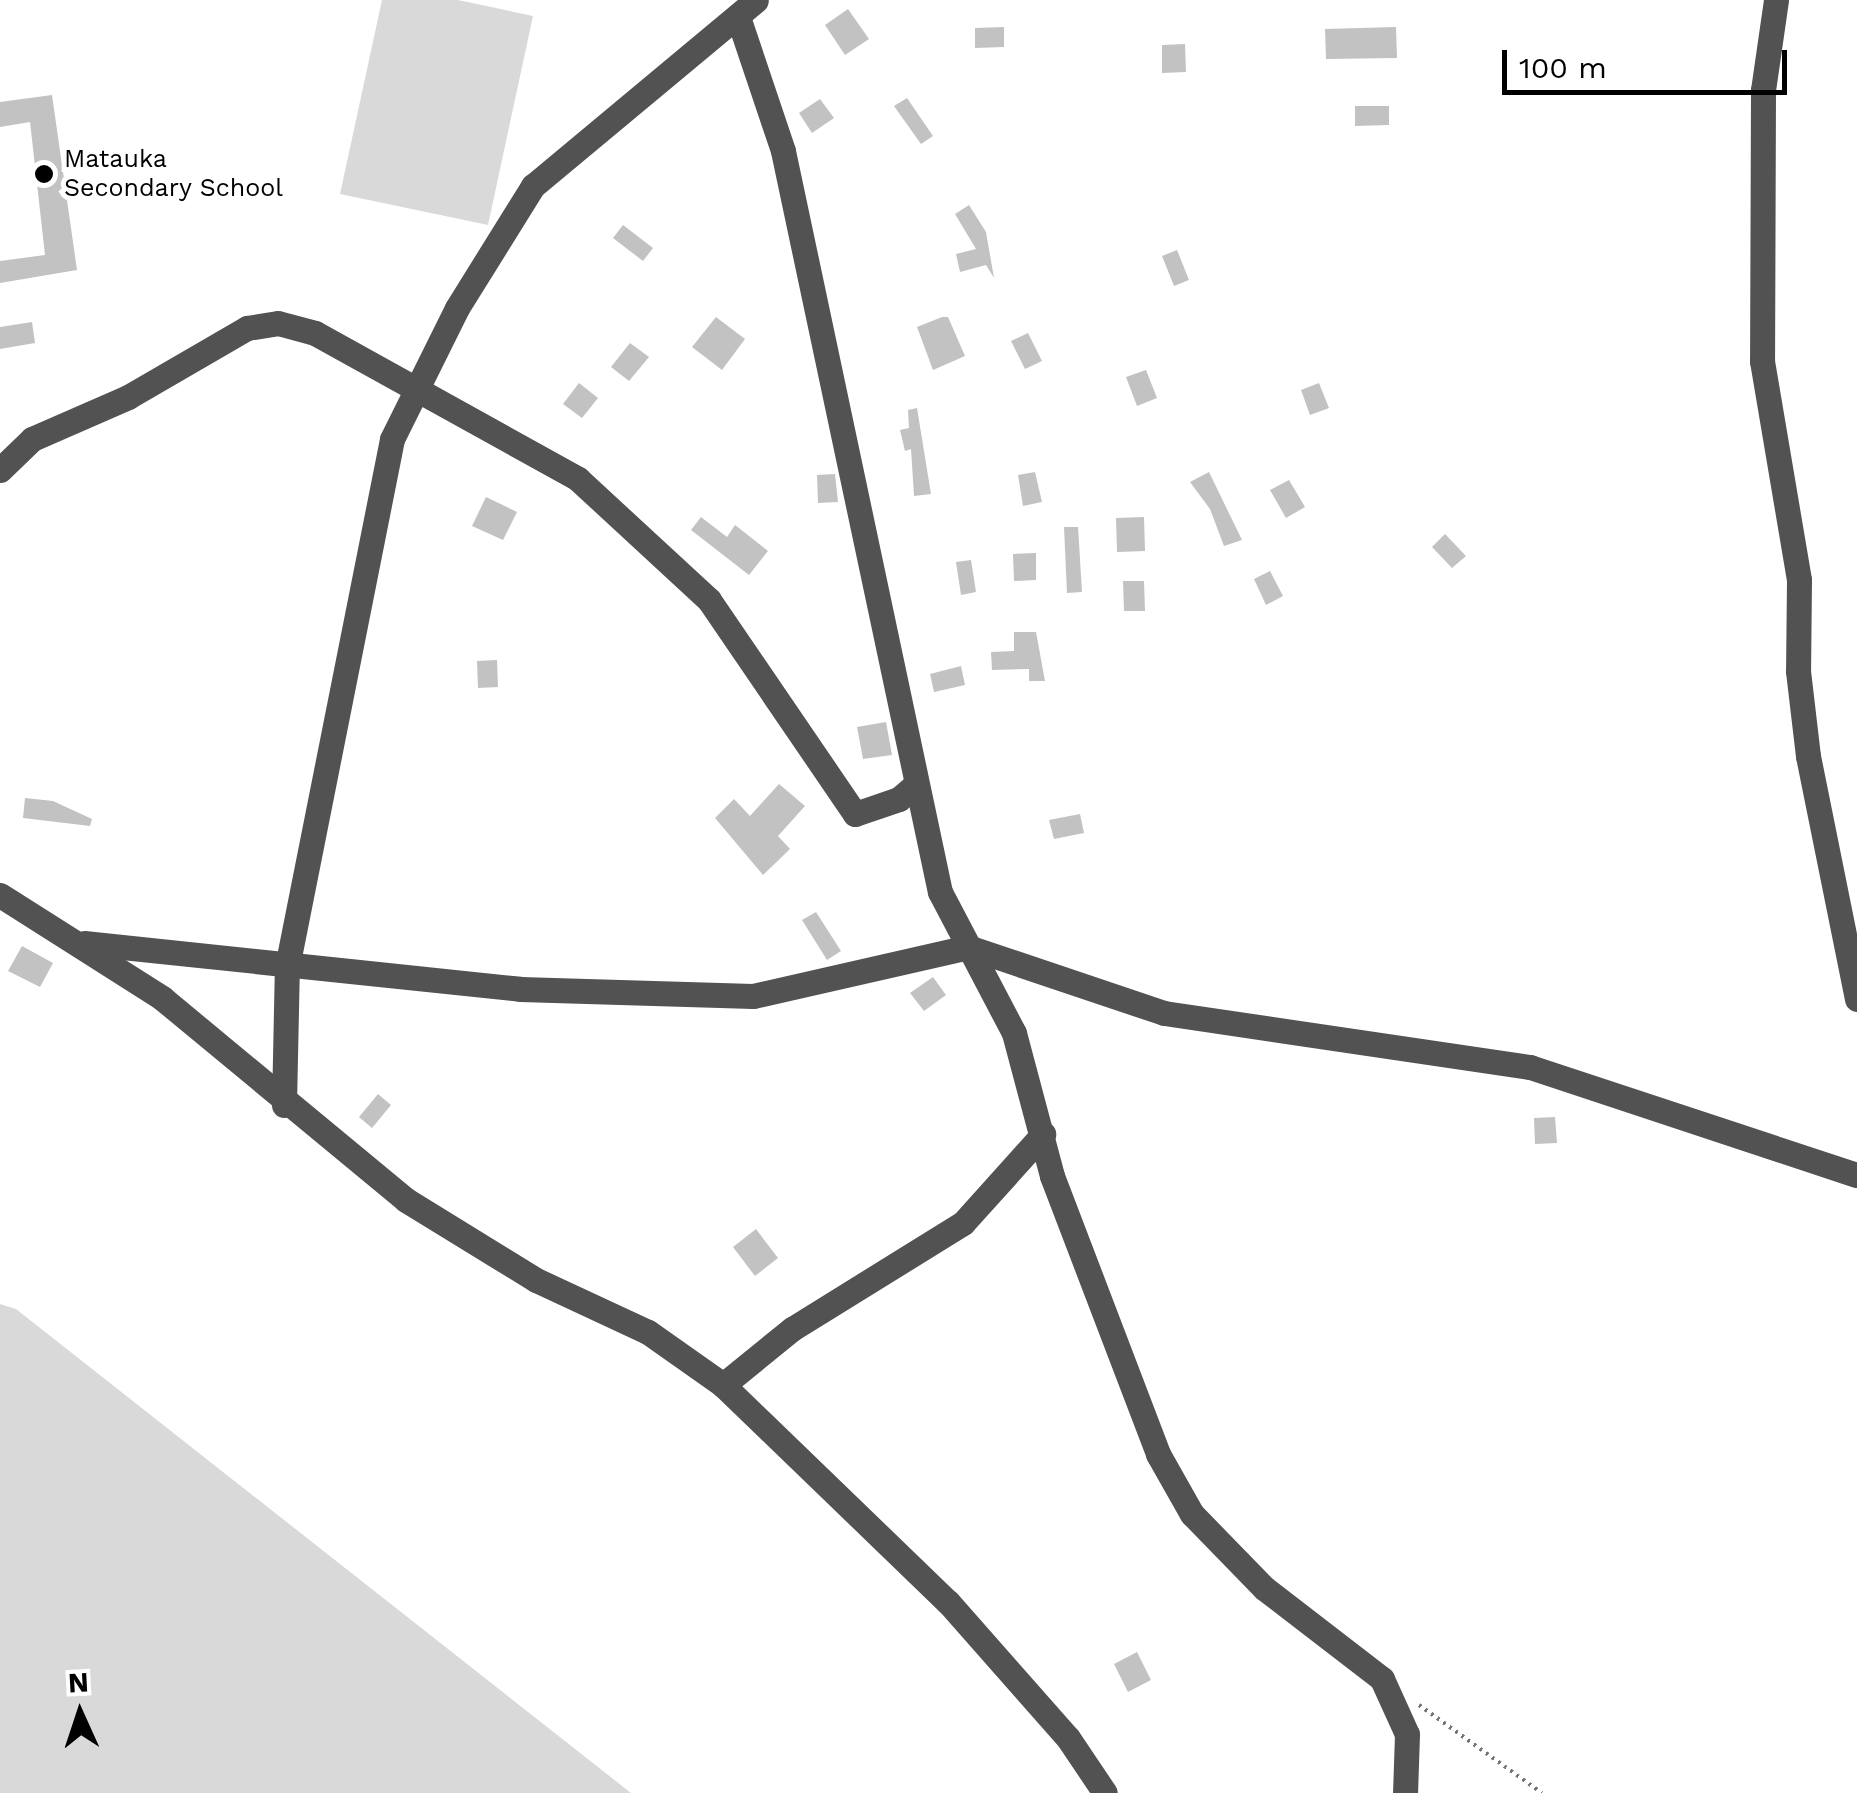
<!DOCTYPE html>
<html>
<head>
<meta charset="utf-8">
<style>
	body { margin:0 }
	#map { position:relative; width:1857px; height:1793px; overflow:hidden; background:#fff; font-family:"Work Sans",sans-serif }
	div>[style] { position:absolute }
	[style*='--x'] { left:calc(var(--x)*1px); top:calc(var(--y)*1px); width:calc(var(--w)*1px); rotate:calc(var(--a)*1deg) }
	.green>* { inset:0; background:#d9d9d9 }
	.building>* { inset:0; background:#c2c2c2 }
	.path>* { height:4px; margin-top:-2px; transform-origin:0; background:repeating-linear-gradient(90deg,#747474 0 2.5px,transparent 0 7.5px) }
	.minor>* { height:25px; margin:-12.5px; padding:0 12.5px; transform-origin:12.5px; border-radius:12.5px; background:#525252 }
	.dots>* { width:28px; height:28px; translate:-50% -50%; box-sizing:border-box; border:5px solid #fff; border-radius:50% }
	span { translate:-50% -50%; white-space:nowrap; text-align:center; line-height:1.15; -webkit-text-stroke:10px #fff; paint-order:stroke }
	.poi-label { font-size:25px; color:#000 }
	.left { translate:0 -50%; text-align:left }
	.north { position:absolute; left:30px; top:1663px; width:100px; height:100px; -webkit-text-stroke:8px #fff; paint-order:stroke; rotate:357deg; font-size:28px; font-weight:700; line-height:40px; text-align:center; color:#000 }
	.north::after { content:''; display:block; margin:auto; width:35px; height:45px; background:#000; clip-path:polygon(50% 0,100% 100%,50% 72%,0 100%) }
	.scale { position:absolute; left:1502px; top:50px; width:285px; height:45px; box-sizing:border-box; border:5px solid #000; border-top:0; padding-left:12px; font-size:30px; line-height:35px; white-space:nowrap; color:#000; -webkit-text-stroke:8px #fff; paint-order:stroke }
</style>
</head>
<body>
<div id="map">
	<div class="green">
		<i style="clip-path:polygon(382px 0,458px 0,533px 16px,488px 225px,340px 194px)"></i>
		<i style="clip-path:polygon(0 1304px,16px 1309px,631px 1793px,0 1793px)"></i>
	</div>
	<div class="building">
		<i style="clip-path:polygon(848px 9px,869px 39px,845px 55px,825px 25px)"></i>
		<i style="clip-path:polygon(1004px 27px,1004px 47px,975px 48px,975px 28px)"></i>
		<i style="clip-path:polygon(1396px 27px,1397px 58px,1326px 59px,1325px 29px)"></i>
		<i style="clip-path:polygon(1185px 44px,1186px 72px,1162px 73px,1162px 45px)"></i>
		<i style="clip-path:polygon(52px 95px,77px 270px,0 283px,0 261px,45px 255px,30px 122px,0 127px,0 102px)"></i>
		<i style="clip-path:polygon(907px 98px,933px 136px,921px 144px,894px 106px)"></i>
		<i style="clip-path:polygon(820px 99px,834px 118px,812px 133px,799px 113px)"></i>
		<i style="clip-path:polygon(1355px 106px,1389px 106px,1389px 125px,1355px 126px)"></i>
		<i style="clip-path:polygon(969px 205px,986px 232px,994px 278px,986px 265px,960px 272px,956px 254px,976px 249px,955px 214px)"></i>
		<i style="clip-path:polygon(623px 225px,653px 248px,643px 261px,613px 238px)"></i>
		<i style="clip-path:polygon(1177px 250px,1189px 280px,1174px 286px,1162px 256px)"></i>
		<i style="clip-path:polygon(716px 317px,745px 339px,722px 370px,692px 347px)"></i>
		<i style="clip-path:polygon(942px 317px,948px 317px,965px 356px,933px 370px,917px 327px)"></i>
		<i style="clip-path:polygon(32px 322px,35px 343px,0 349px,0 327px)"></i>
		<i style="clip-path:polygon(1028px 333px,1042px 361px,1025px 369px,1011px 341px)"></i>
		<i style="clip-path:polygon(630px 343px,649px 357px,629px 381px,611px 367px)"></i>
		<i style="clip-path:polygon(1146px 370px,1157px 398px,1137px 406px,1126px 377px)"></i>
		<i style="clip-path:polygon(579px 383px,598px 398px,582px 418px,563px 404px)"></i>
		<i style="clip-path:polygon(1319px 383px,1329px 408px,1310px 415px,1301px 390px)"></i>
		<i style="clip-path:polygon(917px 408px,931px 494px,914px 496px,911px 449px,905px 451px,900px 430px,909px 428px,908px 410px)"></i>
		<i style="clip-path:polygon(1035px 472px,1042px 502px,1023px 506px,1018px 475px)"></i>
		<i style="clip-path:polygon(1209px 472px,1242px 540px,1224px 546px,1210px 509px,1190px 482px)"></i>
		<i style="clip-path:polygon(835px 474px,838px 502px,818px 503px,817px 475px)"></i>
		<i style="clip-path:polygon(1289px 480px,1305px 507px,1286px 518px,1270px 490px)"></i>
		<i style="clip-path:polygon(486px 497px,517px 512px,503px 540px,472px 526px)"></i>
		<i style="clip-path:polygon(701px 517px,727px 537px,735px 525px,768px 551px,749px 575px,691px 530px)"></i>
		<i style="clip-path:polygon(1144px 517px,1145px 551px,1117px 552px,1116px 518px)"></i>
		<i style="clip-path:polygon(1064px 527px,1078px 527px,1082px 592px,1067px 593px)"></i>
		<i style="clip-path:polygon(1445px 534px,1466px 556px,1452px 568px,1432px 547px)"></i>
		<i style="clip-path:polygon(1036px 553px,1036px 580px,1014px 581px,1013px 554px)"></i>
		<i style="clip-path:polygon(971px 560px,976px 592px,961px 595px,956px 562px)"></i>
		<i style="clip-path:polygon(1270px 571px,1283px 596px,1266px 605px,1254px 579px)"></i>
		<i style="clip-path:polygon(1123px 581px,1144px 581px,1145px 611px,1124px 611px)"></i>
		<i style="clip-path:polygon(1014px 632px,1036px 632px,1045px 681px,1029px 681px,1029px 669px,992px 670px,991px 652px,1014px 651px)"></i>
		<i style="clip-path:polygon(497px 660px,498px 687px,478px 688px,477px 661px)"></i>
		<i style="clip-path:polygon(961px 666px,965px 685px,934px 692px,930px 674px)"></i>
		<i style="clip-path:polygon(886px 722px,892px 755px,863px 759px,857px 727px)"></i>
		<i style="clip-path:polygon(779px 784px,805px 806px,778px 836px,790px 849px,763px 875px,715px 818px,734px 799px,750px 816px)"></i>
		<i style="clip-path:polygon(25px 798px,53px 801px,92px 819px,90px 826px,23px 818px)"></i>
		<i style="clip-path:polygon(1080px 814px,1084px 833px,1054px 839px,1049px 820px)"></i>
		<i style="clip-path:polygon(816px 912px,841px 951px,827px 960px,802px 920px)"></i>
		<i style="clip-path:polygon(22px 946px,53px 963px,40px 987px,8px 971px)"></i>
		<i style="clip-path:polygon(933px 977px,946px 995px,924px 1011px,910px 993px)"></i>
		<i style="clip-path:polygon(378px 1094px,391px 1105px,372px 1128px,359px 1117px)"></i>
		<i style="clip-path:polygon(1555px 1117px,1557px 1143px,1535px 1144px,1534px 1118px)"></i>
		<i style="clip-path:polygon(756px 1229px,778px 1258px,755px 1276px,733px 1247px)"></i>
		<i style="clip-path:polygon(1137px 1652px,1151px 1680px,1128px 1692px,1114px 1664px)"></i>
	</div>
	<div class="path">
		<i style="--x:1419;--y:1705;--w:151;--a:35.6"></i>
	</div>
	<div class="minor">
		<i style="--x:1776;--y:0;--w:91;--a:98.2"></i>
		<i style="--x:1763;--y:90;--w:271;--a:90.2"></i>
		<i style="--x:1762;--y:361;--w:222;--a:80.4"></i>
		<i style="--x:1799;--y:580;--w:91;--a:90.6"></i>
		<i style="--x:1798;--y:671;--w:86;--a:83.3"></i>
		<i style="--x:1808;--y:756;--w:248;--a:78.6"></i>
		<i style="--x:738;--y:17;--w:141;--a:71.4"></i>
		<i style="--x:783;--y:151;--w:757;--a:78.04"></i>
		<i style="--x:940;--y:892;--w:159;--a:62.3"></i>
		<i style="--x:1014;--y:1033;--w:148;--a:75.1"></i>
		<i style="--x:1052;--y:1176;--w:298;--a:69.1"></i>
		<i style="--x:1158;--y:1454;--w:69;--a:60.5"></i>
		<i style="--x:1192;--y:1514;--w:103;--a:45.8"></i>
		<i style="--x:1264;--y:1588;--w:149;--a:37.6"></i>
		<i style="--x:1382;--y:1679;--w:60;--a:65.6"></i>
		<i style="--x:1407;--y:1734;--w:59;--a:91.9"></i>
		<i style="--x:0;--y:470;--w:45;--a:-44.1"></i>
		<i style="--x:32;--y:439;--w:105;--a:-23.6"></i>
		<i style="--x:128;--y:397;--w:138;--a:-30.1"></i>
		<i style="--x:247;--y:328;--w:31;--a:-9"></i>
		<i style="--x:278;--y:323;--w:38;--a:15"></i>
		<i style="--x:315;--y:333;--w:301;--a:29"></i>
		<i style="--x:578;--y:479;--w:178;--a:42.7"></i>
		<i style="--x:709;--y:600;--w:259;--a:55.7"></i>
		<i style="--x:855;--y:814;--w:46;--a:-18.8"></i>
		<i style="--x:899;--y:799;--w:20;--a:-41"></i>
		<i style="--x:0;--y:895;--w:192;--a:32.4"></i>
		<i style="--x:162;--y:998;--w:317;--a:39.6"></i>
		<i style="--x:406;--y:1200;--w:153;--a:31.6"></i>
		<i style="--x:536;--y:1280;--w:123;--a:24.9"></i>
		<i style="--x:648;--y:1332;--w:92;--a:35.2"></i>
		<i style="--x:723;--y:1385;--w:313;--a:44"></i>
		<i style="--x:948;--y:1602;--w:181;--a:48.6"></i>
		<i style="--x:1068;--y:1738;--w:66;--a:56.1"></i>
		<i style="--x:84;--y:943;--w:438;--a:6"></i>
		<i style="--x:520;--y:989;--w:233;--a:1.7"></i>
		<i style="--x:753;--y:996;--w:221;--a:-12.8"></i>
		<i style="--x:968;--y:947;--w:207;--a:18.6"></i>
		<i style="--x:1164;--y:1013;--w:370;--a:8.4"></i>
		<i style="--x:1530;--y:1067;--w:344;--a:18.3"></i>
		<i style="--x:284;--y:1105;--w:138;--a:-88.8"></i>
		<i style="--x:287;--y:967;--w:538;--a:-78.75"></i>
		<i style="--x:392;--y:439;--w:146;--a:-63.6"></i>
		<i style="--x:457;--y:308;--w:144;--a:-58.1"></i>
		<i style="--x:533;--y:186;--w:290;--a:-39.8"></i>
		<i style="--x:723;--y:1385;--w:89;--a:-39.1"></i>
		<i style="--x:792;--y:1329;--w:201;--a:-31.8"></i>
		<i style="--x:963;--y:1223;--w:120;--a:-48"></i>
	</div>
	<div class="dots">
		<i style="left:44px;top:174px;background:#000"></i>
	</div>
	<div class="poi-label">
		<span class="left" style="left:64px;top:174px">Matauka<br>Secondary School</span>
	</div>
	<div class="north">N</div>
	<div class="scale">100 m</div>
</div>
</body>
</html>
